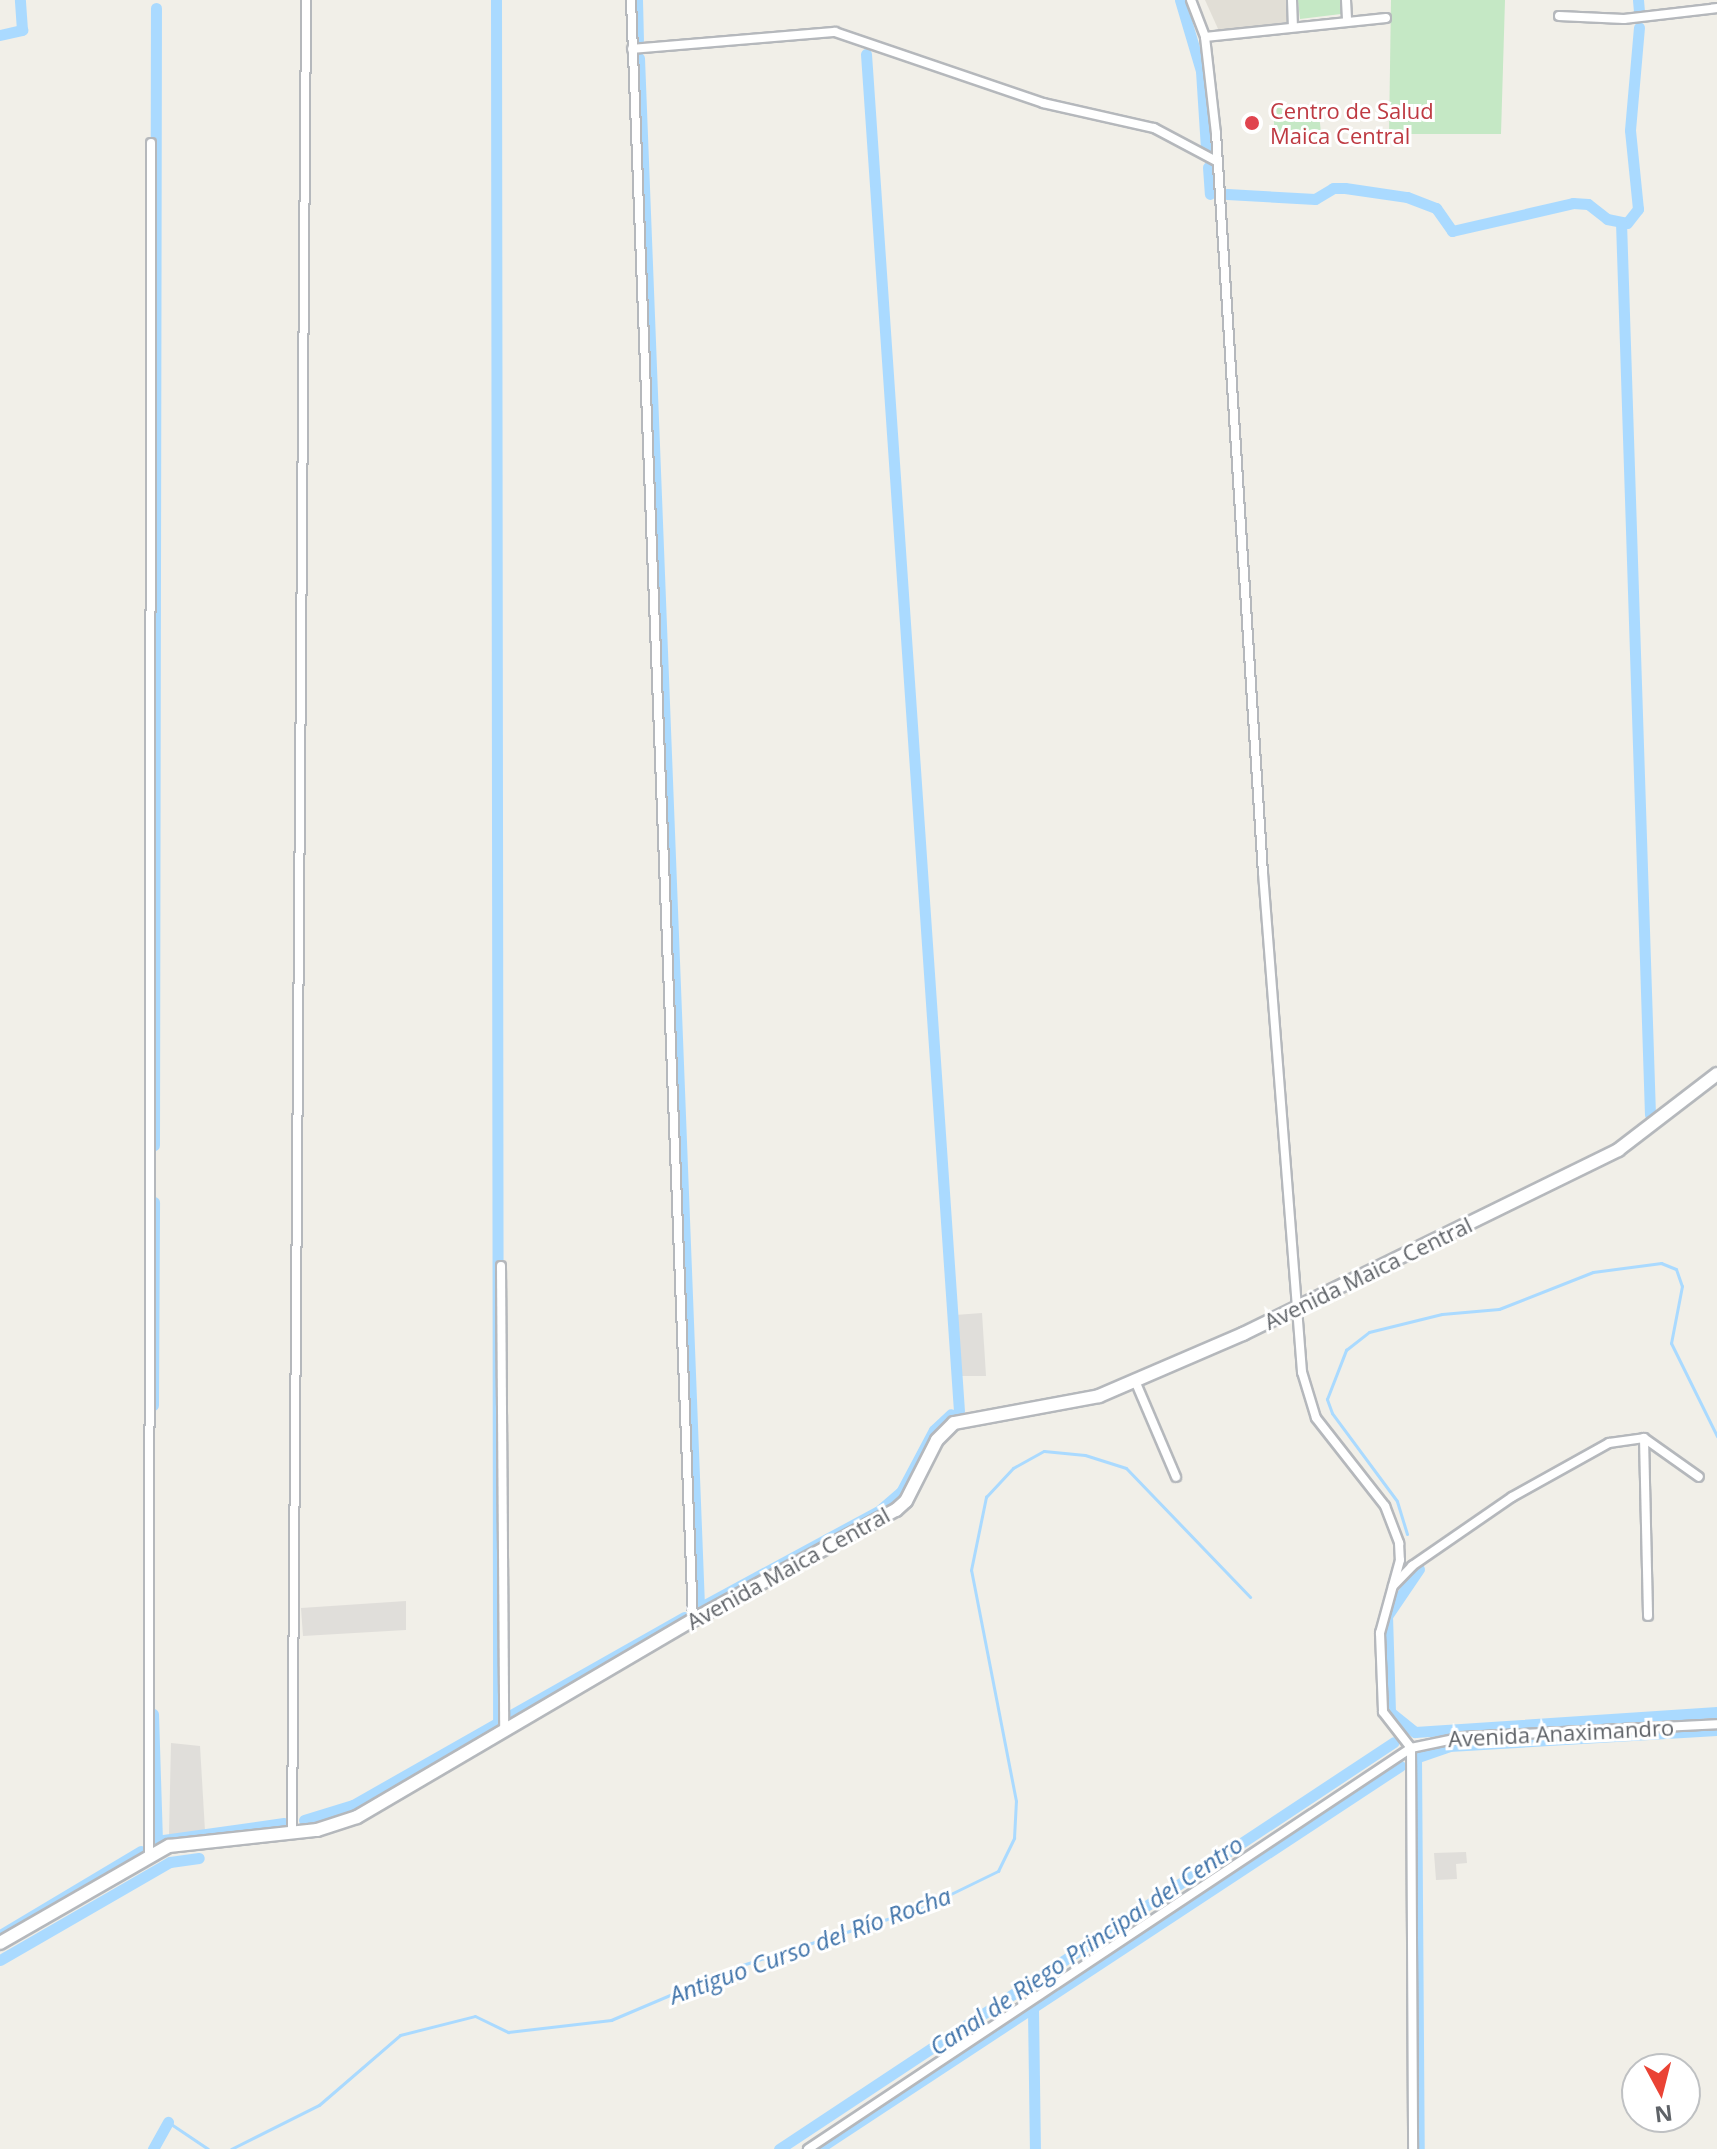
<!DOCTYPE html>
<html>
<head>
<meta charset="utf-8">
<style>
	body { margin:0 }
	#map { position:relative; width:1717px; height:2149px; overflow:hidden; background:#f1efe8; font-family:"Open Sans",sans-serif }
	div>[style] { position:absolute }
	[style*='--x'] { left:calc(var(--x)*1px); top:calc(var(--y)*1px); width:calc(var(--w)*1px); rotate:calc(var(--a)*1deg) }
	.industrial>* { inset:0; background:#e0deda }
	.education>* { inset:0; background:#e1ded6 }
	.green>* { inset:0; background:#c5e8c5 }
	.stream>* { height:3px; margin:-1.5px; padding:0 1.5px; transform-origin:1.5px; border-radius:1.5px; background:#aadaff }
	.canal>* { height:11px; margin:-5.5px; padding:0 5.5px; transform-origin:5.5px; border-radius:5.5px; background:#aadaff }
	.roads { filter:drop-shadow(2px 0 #b5b8bc) drop-shadow(-2px 0 #b5b8bc) drop-shadow(0 2px #b5b8bc) drop-shadow(0 -2px #b5b8bc) }
	.street>* { height:8px; margin:-4px; padding:0 4px; transform-origin:4px; border-radius:4px; background:#fff }
	.secondary>* { height:12px; margin:-6px; padding:0 6px; transform-origin:6px; border-radius:6px; background:#fff }
	.dots>* { width:22px; height:22px; translate:-50% -50%; box-sizing:border-box; border:4px solid #fff; border-radius:50% }
	span { translate:-50% -50%; white-space:nowrap; text-align:center; line-height:1.15; -webkit-text-stroke:6px #fff; paint-order:stroke }
	.health-label { font-size:22px; color:#be3a42 }
	.left { translate:0 -50%; text-align:left }
	.street-label { font-size:22px; color:#5f6368 }
	.water-label { font-size:24px; color:#4174aa; font-style:italic }
	.north { position:absolute; left:1621px; top:2053px; width:80px; height:80px; box-sizing:border-box; background:#fff; border:2px solid #bfc1c3; border-radius:50%; rotate:173deg; font-size:22px; font-weight:700; line-height:32px; text-align:center; color:#5f6368 }
	.north::after { content:''; display:block; margin:auto; width:28px; height:36px; background:#ea4335; clip-path:polygon(50% 0,100% 100%,50% 72%,0 100%) }
</style>
</head>
<body>
<div id="map">
	<div class="industrial">
		<i style="clip-path:polygon(982px 1313px,986px 1376px,961px 1376px,955px 1315px)"></i>
		<i style="clip-path:polygon(406px 1601px,406px 1630px,303px 1636px,301px 1608px)"></i>
		<i style="clip-path:polygon(171px 1743px,200px 1746px,205px 1831px,169px 1835px)"></i>
		<i style="clip-path:polygon(1466px 1852px,1467px 1863px,1456px 1864px,1457px 1879px,1436px 1880px,1434px 1853px)"></i>
	</div>
	<div class="education">
		<i style="clip-path:polygon(1205px 0,1286px 0,1287px 22px,1219px 31px)"></i>
	</div>
	<div class="green">
		<i style="clip-path:polygon(1298px 0,1340px 0,1341px 14px,1300px 19px)"></i>
		<i style="clip-path:polygon(1391px 0,1505px 0,1501px 134px,1389px 134px)"></i>
		<i style="clip-path:polygon(1318px 104px,1321px 133px,1275px 137px,1273px 108px)"></i>
	</div>
	<div class="stream">
		<i style="--x:1407;--y:1534;--w:34;--a:-107"></i>
		<i style="--x:1397;--y:1501;--w:109;--a:-126.5"></i>
		<i style="--x:1332;--y:1413;--w:15;--a:-110"></i>
		<i style="--x:1327;--y:1399;--w:53;--a:-68.8"></i>
		<i style="--x:1346;--y:1350;--w:29;--a:-38"></i>
		<i style="--x:1369;--y:1332;--w:75;--a:-13.9"></i>
		<i style="--x:1442;--y:1314;--w:57;--a:-5"></i>
		<i style="--x:1499;--y:1309;--w:101;--a:-21.5"></i>
		<i style="--x:1593;--y:1272;--w:69;--a:-7.5"></i>
		<i style="--x:1661;--y:1263;--w:16;--a:22"></i>
		<i style="--x:1676;--y:1269;--w:18;--a:71"></i>
		<i style="--x:1682;--y:1286;--w:58;--a:100.9"></i>
		<i style="--x:1671;--y:1343;--w:104;--a:63.7"></i>
		<i style="--x:168;--y:2122;--w:48;--a:34"></i>
		<i style="--x:231;--y:2149;--w:98;--a:-26.6"></i>
		<i style="--x:319;--y:2105;--w:107;--a:-40.8"></i>
		<i style="--x:400;--y:2035;--w:77;--a:-14.2"></i>
		<i style="--x:475;--y:2016;--w:37;--a:26"></i>
		<i style="--x:508;--y:2032;--w:104;--a:-6.6"></i>
		<i style="--x:611;--y:2020;--w:136;--a:-23"></i>
		<i style="--x:736;--y:1967;--w:195;--a:-17.6"></i>
		<i style="--x:922;--y:1908;--w:85;--a:-26"></i>
		<i style="--x:998;--y:1871;--w:37;--a:-64"></i>
		<i style="--x:1014;--y:1838;--w:37;--a:-87"></i>
		<i style="--x:1016;--y:1801;--w:235;--a:-101"></i>
		<i style="--x:971;--y:1570;--w:75;--a:-78.4"></i>
		<i style="--x:986;--y:1497;--w:40;--a:-47"></i>
		<i style="--x:1013;--y:1468;--w:35;--a:-29"></i>
		<i style="--x:1044;--y:1451;--w:41;--a:5.6"></i>
		<i style="--x:1085;--y:1455;--w:43;--a:17.6"></i>
		<i style="--x:1126;--y:1468;--w:179;--a:46.1"></i>
	</div>
	<div class="canal">
		<i style="--x:496;--y:0;--w:1723;--a:89.93"></i>
		<i style="--x:637;--y:0;--w:40;--a:88.6"></i>
		<i style="--x:1180;--y:0;--w:74;--a:73.5"></i>
		<i style="--x:1201;--y:71;--w:77;--a:86.3"></i>
		<i style="--x:1638;--y:0;--w:12;--a:85"></i>
		<i style="--x:0;--y:35;--w:23;--a:-13"></i>
		<i style="--x:22;--y:30;--w:30;--a:-94"></i>
		<i style="--x:866;--y:54;--w:1360;--a:86.08"></i>
		<i style="--x:639;--y:58;--w:1551;--a:87.78"></i>
		<i style="--x:699;--y:1608;--w:206;--a:-28.4"></i>
		<i style="--x:880;--y:1510;--w:28;--a:-41"></i>
		<i style="--x:901;--y:1492;--w:70;--a:-62"></i>
		<i style="--x:934;--y:1430;--w:23;--a:-43"></i>
		<i style="--x:1208;--y:167;--w:27;--a:86"></i>
		<i style="--x:1227;--y:194;--w:88;--a:3.3"></i>
		<i style="--x:1315;--y:199;--w:21;--a:-31"></i>
		<i style="--x:1333;--y:188;--w:12;--a:0"></i>
		<i style="--x:1345;--y:188;--w:63;--a:8.3"></i>
		<i style="--x:1407;--y:197;--w:31;--a:21"></i>
		<i style="--x:1436;--y:208;--w:28;--a:55"></i>
		<i style="--x:1452;--y:231;--w:124;--a:-13"></i>
		<i style="--x:1573;--y:203;--w:15;--a:4"></i>
		<i style="--x:1588;--y:204;--w:24;--a:38"></i>
		<i style="--x:1607;--y:219;--w:20;--a:11"></i>
		<i style="--x:1627;--y:223;--w:18;--a:-52"></i>
		<i style="--x:1638;--y:209;--w:79;--a:-95.8"></i>
		<i style="--x:1630;--y:130;--w:103;--a:-85"></i>
		<i style="--x:1621;--y:222;--w:893;--a:88.14"></i>
		<i style="--x:154;--y:1145;--w:1137;--a:-89.9"></i>
		<i style="--x:153;--y:1405;--w:203;--a:-89.7"></i>
		<i style="--x:1419;--y:1569;--w:57;--a:124.2"></i>
		<i style="--x:1387;--y:1616;--w:96;--a:88.2"></i>
		<i style="--x:1390;--y:1712;--w:32;--a:39"></i>
		<i style="--x:1415;--y:1732;--w:303;--a:-3.8"></i>
		<i style="--x:153;--y:1714;--w:127;--a:88.2"></i>
		<i style="--x:511;--y:1715;--w:199;--a:-29.5"></i>
		<i style="--x:1416;--y:1757;--w:392;--a:89.6"></i>
		<i style="--x:1415;--y:1758;--w:36;--a:-19"></i>
		<i style="--x:1449;--y:1746;--w:268;--a:-3.4"></i>
		<i style="--x:304;--y:1820;--w:51;--a:-17"></i>
		<i style="--x:353;--y:1805;--w:168;--a:-29.6"></i>
		<i style="--x:156;--y:1841;--w:129;--a:-8"></i>
		<i style="--x:0;--y:1935;--w:164;--a:-30.8"></i>
		<i style="--x:0;--y:1960;--w:196;--a:-30"></i>
		<i style="--x:170;--y:1862;--w:29;--a:-8"></i>
		<i style="--x:1033;--y:2010;--w:139;--a:89.2"></i>
		<i style="--x:153;--y:2149;--w:31;--a:-61"></i>
		<i style="--x:779;--y:2149;--w:737;--a:-33.5"></i>
		<i style="--x:818;--y:2149;--w:697;--a:-33.35"></i>
	</div>
	<div class="roads">
		<div class="street">
			<i style="--x:631;--y:0;--w:1621;--a:87.81"></i>
			<i style="--x:1191;--y:0;--w:40;--a:69"></i>
			<i style="--x:1205;--y:37;--w:97;--a:83.5"></i>
			<i style="--x:1216;--y:133;--w:741;--a:86.37"></i>
			<i style="--x:1263;--y:873;--w:501;--a:85.53"></i>
			<i style="--x:1302;--y:1372;--w:48;--a:73.1"></i>
			<i style="--x:1316;--y:1418;--w:112;--a:51.9"></i>
			<i style="--x:1385;--y:1506;--w:40;--a:69"></i>
			<i style="--x:1399;--y:1543;--w:17;--a:87"></i>
			<i style="--x:1400;--y:1560;--w:76;--a:105.3"></i>
			<i style="--x:1380;--y:1633;--w:79;--a:87.8"></i>
			<i style="--x:1383;--y:1712;--w:46;--a:52.1"></i>
			<i style="--x:1411;--y:1748;--w:401;--a:89.7"></i>
			<i style="--x:1292;--y:0;--w:26;--a:88"></i>
			<i style="--x:1346;--y:0;--w:19;--a:87"></i>
			<i style="--x:1559;--y:16;--w:65;--a:2.6"></i>
			<i style="--x:1624;--y:19;--w:94;--a:-6.7"></i>
			<i style="--x:1205;--y:37;--w:182;--a:-6"></i>
			<i style="--x:632;--y:49;--w:204;--a:-4.8"></i>
			<i style="--x:835;--y:32;--w:220;--a:18.8"></i>
			<i style="--x:1043;--y:103;--w:114;--a:12.7"></i>
			<i style="--x:1154;--y:128;--w:72;--a:28"></i>
			<i style="--x:501;--y:1266;--w:465;--a:89.6"></i>
			<i style="--x:1136;--y:1383;--w:102;--a:66.9"></i>
			<i style="--x:1644;--y:1438;--w:178;--a:88.7"></i>
			<i style="--x:1393;--y:1586;--w:28;--a:-46"></i>
			<i style="--x:1412;--y:1566;--w:121;--a:-34.6"></i>
			<i style="--x:1512;--y:1497;--w:111;--a:-29.1"></i>
			<i style="--x:1609;--y:1443;--w:35;--a:-8"></i>
			<i style="--x:1644;--y:1438;--w:67;--a:35.3"></i>
			<i style="--x:292;--y:1833;--w:1833;--a:-89.56"></i>
			<i style="--x:149;--y:1856;--w:1713;--a:-89.93"></i>
			<i style="--x:808;--y:2149;--w:724;--a:-33.62"></i>
			<i style="--x:1411;--y:1748;--w:53;--a:-11.9"></i>
			<i style="--x:1463;--y:1737;--w:254;--a:-2.9"></i>
		</div>
		<div class="secondary">
			<i style="--x:0;--y:1943;--w:195;--a:-29.9"></i>
			<i style="--x:169;--y:1846;--w:149;--a:-6.2"></i>
			<i style="--x:317;--y:1830;--w:42;--a:-18"></i>
			<i style="--x:357;--y:1817;--w:389;--a:-30.4"></i>
			<i style="--x:693;--y:1620;--w:231;--a:-28.5"></i>
			<i style="--x:896;--y:1510;--w:13;--a:-42"></i>
			<i style="--x:906;--y:1501;--w:68;--a:-63.1"></i>
			<i style="--x:937;--y:1440;--w:24;--a:-45"></i>
			<i style="--x:954;--y:1423;--w:147;--a:-10.5"></i>
			<i style="--x:1099;--y:1396;--w:157;--a:-23.3"></i>
			<i style="--x:1243;--y:1334;--w:418;--a:-26.1"></i>
			<i style="--x:1618;--y:1150;--w:125;--a:-37.5"></i>
		</div>
	</div>
	<div class="dots">
		<i style="left:1252px;top:123px;background:#e0444e"></i>
	</div>
	<div class="health-label">
		<span class="left" style="left:1270px;top:123px">Centro de Salud<br>Maica Central</span>
	</div>
	<div class="street-label">
		<span style="left:1368px;top:1273px;rotate:-26deg">Avenida Maica Central</span>
		<span style="left:788px;top:1568px;rotate:-29deg">Avenida Maica Central</span>
		<span style="left:1561px;top:1733px;rotate:-3deg">Avenida Anaximandro</span>
	</div>
	<div class="water-label">
		<span style="left:810px;top:1945px;rotate:-20deg">Antiguo Curso del Río Rocha</span>
		<span style="left:1086px;top:1945px;rotate:-34deg">Canal de Riego Principal del Centro</span>
	</div>
	<div class="north">N</div>
</div>
</body>
</html>
